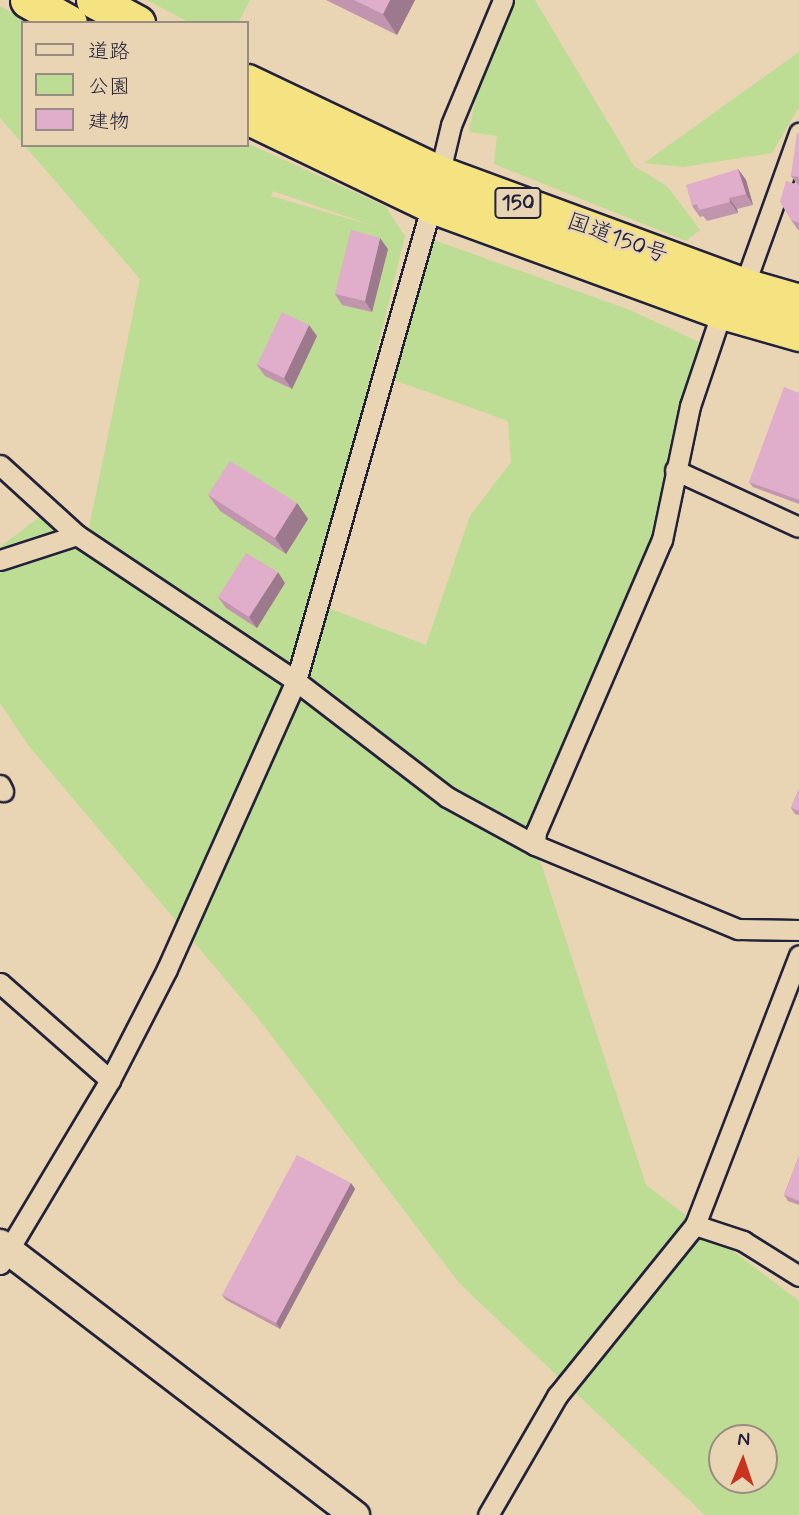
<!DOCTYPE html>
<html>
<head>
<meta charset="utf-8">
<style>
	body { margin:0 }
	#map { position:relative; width:799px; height:1515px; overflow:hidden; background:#e9d5b3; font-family:Mynerve,"Klee One",sans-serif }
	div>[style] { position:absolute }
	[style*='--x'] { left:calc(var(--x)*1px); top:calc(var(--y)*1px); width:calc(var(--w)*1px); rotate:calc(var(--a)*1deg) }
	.green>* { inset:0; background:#bddc94 }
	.roads { filter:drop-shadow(2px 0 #22223b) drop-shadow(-2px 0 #22223b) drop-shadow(0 2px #22223b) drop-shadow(0 -2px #22223b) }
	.street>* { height:19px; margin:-9.5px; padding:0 9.5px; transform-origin:9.5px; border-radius:9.5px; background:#e9d5b3 }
	.secondary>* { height:28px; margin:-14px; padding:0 14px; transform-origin:14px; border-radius:14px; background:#e9d5b3 }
	.highway>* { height:35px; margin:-17.5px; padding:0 17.5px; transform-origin:17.5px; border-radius:17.5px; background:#f5e382 }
	.wall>* { inset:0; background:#c195ae }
	.shaded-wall>* { inset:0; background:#9d798d }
	.building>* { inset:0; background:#e0adca }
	span { translate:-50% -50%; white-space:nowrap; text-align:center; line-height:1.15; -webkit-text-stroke:5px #e9d5b3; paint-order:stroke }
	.shield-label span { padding:2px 5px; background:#e9d5b3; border:2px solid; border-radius:5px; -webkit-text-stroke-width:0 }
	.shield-label { font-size:21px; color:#22223b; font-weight:700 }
	.street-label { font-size:23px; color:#22223b }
	.legend { position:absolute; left:21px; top:21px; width:228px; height:126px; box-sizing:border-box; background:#e9d5b3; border:2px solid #998d83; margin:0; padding:9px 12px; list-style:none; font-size:21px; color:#22223b }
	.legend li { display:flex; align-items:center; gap:14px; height:35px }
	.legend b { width:35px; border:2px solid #998d83 }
	.north { position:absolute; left:708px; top:1424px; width:70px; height:70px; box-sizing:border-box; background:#e9d5b3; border:2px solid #998d83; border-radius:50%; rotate:2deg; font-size:19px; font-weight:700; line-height:28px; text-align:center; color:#22223b }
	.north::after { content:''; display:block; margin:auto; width:24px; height:32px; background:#c8321e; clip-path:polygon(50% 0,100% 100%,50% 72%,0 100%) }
</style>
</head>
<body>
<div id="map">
	<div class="green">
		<i style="clip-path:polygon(147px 0,250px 0,238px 23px,190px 23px)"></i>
		<i style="clip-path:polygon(513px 0,535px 0,634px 166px,667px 186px,700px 230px,686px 241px,494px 164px,497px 136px,469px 132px,486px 42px)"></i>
		<i style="clip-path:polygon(0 6px,31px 23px,23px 23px,23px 144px,0 118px)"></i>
		<i style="clip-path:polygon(799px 52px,799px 107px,772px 153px,683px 167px,644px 163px)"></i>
		<i style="clip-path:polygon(evenodd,247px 143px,385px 206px,405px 236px,346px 476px,287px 675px,130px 570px,89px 528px,140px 279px,24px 145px,247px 145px,247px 143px,273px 191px,377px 227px,271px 196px,273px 191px)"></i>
		<i style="clip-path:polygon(evenodd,434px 240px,630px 310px,699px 342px,656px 554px,535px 845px,646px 1185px,799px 1301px,799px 1515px,705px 1515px,460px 1284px,258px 1018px,28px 745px,0 703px,0 547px,49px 510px,77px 535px,298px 694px,328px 608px,426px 645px,470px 516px,511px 462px,508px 421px,383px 376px,417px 294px,434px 240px,722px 1438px,764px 1438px,764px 1480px,722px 1480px,722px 1438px)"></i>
	</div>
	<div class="roads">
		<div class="street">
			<i style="--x:744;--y:286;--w:163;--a:-70.2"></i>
			<i style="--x:0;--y:465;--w:104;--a:42.3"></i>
			<i style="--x:77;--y:535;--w:263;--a:33.7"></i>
			<i style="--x:296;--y:681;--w:190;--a:37.5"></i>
			<i style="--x:447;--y:797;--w:100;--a:28.6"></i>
			<i style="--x:535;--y:845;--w:220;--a:22.5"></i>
			<i style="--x:738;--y:929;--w:61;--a:0.9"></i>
			<i style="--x:675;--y:470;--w:136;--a:24.7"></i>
			<i style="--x:0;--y:560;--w:81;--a:-18"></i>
			<i style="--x:0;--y:785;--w:7;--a:63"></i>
			<i style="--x:535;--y:845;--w:13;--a:-86"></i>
			<i style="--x:536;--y:832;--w:318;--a:-66.7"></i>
			<i style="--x:662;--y:540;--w:137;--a:-78.2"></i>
			<i style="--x:690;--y:406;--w:100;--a:-71.4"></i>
			<i style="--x:0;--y:983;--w:147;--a:41.4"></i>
			<i style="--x:695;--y:1225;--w:51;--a:18.4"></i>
			<i style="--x:743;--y:1241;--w:66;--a:32"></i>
			<i style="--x:0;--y:1264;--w:214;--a:-59.1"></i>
			<i style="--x:110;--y:1080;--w:125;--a:-62.8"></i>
			<i style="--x:167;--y:969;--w:316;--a:-65.9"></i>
			<i style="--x:296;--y:681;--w:495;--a:-74.1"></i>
			<i style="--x:432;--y:205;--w:82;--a:-76.6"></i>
			<i style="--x:451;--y:125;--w:135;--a:-67.4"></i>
			<i style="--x:488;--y:1515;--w:138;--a:-59.9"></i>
			<i style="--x:557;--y:1396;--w:220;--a:-51.1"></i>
			<i style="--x:695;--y:1225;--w:289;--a:-68.9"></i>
		</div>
		<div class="secondary">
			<i style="--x:0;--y:1244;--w:447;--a:37.4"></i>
		</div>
		<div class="highway">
			<i style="--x:28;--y:0;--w:47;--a:29.3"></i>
			<i style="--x:94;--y:0;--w:49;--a:28.1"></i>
			<i style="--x:247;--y:82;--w:214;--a:25.5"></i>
			<i style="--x:440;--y:174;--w:324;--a:20.2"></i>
			<i style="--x:744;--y:286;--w:57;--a:16.2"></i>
			<i style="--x:247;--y:116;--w:205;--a:25.7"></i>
			<i style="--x:432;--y:205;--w:309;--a:20.1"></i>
			<i style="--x:722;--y:311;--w:80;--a:15.9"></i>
		</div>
	</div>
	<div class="wall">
		<i style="clip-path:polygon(326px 0,415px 0,397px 35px)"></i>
		<i style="clip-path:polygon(799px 134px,799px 231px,791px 220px,797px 184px,791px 176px)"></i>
		<i style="clip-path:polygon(738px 169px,746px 180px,753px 205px,737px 209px,738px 213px,707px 221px,703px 216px,700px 217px,692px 206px)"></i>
		<i style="clip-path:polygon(388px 249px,372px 312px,342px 305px,335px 294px)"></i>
		<i style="clip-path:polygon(317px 336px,292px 389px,265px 376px,257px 365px)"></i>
		<i style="clip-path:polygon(799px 393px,799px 504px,753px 487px,749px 482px)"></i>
		<i style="clip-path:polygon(208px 495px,297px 503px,308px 519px,286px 554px,220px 511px)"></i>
		<i style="clip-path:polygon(285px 583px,257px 628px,226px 608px,218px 597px)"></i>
		<i style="clip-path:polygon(799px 789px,799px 815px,795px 814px,791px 808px)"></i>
		<i style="clip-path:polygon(799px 1156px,799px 1205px,788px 1201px,784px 1195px)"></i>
		<i style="clip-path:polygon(351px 1183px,355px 1189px,280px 1329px,226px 1300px,222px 1295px)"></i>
	</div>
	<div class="shaded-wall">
		<i style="clip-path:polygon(390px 0,415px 0,397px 35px,383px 14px)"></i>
		<i style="clip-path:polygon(738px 169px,746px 180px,753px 205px,746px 194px)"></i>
		<i style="clip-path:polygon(729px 198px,737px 209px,738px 213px,730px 202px)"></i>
		<i style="clip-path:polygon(380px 238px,388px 249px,372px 312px,365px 301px)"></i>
		<i style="clip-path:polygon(309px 325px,317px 336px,292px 389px,284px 378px)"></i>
		<i style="clip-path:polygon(297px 503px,308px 519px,286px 554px,275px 538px)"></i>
		<i style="clip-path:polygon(278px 572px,285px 583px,257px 628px,249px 617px)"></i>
		<i style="clip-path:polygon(351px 1183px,355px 1189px,280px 1329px,276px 1323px)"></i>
	</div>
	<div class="building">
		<i style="clip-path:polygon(354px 0,390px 0,383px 14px)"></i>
		<i style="clip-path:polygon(797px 133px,799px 134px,799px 177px,791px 176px)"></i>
		<i style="clip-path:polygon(738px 169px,746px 194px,729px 198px,730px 202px,699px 210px,697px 204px,692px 206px,686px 185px)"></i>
		<i style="clip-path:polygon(786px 181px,799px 185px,799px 223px,791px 220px,780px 202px)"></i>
		<i style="clip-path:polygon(351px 230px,380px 238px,365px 301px,335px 294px)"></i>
		<i style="clip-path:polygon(282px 312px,309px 325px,284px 378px,257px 365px)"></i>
		<i style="clip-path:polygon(784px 387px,799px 393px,799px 500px,749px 482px)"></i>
		<i style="clip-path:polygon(230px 461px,297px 503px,275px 538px,208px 495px)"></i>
		<i style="clip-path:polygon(246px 553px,278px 572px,249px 617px,218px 597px)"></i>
		<i style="clip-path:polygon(799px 789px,799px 811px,791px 808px)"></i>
		<i style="clip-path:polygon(297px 1155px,351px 1183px,276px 1323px,222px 1295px)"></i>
		<i style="clip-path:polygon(799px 1156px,799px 1201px,784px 1195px)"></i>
	</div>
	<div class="shield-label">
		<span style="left:518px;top:203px">150</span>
	</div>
	<div class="street-label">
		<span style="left:617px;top:239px;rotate:20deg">国道150号</span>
	</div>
	<ul class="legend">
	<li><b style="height:9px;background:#e9d5b3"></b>道路</li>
	<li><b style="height:19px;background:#bddc94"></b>公園</li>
	<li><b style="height:19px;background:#e0adca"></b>建物</li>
	</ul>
	<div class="north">N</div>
</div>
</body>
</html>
